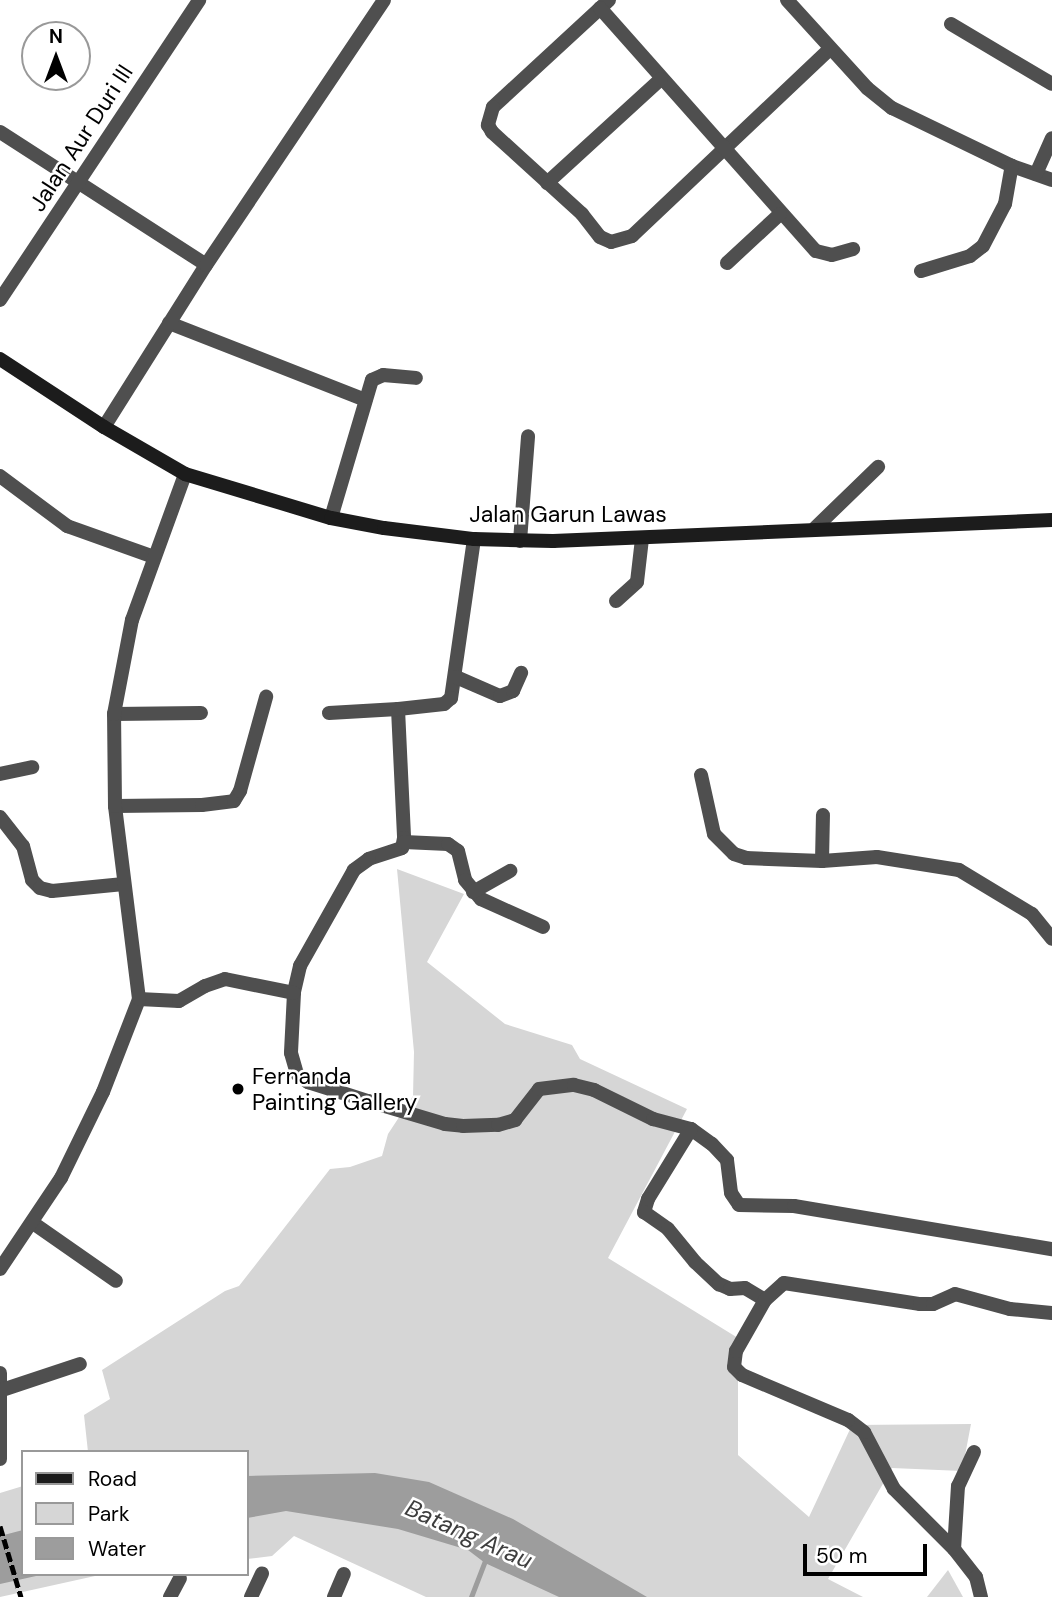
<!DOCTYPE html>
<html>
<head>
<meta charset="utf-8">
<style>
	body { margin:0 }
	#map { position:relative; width:1052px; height:1597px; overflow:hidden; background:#fff; font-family:"DM Sans",sans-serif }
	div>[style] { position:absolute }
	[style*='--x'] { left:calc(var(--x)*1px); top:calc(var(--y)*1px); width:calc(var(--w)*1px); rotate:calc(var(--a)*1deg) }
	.green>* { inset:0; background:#d6d6d6 }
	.water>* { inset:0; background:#9d9d9d }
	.stream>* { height:5px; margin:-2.5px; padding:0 2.5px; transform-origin:2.5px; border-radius:2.5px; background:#9d9d9d }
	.street>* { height:14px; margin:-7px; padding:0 7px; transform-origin:7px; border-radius:7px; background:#4f4f4f }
	.secondary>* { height:14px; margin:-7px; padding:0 7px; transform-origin:7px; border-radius:7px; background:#1c1c1c }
	.rail>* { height:5px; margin-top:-2.5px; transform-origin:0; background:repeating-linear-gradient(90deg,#000 0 10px,transparent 0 13.5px) }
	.dots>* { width:19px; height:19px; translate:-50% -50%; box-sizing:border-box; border:4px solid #fff; border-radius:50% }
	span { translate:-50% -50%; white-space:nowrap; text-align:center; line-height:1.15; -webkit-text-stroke:5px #fff; paint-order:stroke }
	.street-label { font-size:23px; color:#000 }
	.poi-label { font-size:23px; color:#000 }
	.left { translate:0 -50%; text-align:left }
	.water-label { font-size:24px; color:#3e3e3e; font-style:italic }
	.legend { position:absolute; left:21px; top:1450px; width:228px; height:126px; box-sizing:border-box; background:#fff; border:2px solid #999; margin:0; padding:9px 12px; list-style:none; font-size:21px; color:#000 }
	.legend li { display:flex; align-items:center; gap:14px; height:35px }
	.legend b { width:35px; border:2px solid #999 }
	.north { position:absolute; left:21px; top:21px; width:70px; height:70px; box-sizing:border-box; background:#fff; border:2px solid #999; border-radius:50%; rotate:0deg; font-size:19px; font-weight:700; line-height:28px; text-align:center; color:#000 }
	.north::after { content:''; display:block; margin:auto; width:24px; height:32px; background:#000; clip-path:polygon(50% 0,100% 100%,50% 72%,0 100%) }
	.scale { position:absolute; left:803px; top:1544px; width:124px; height:32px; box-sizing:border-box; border:4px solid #000; border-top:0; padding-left:9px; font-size:21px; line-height:24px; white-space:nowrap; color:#000; -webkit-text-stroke:5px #fff; paint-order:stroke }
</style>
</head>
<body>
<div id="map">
	<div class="green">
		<i style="clip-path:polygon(397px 869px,464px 894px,427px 962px,505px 1024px,572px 1045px,580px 1059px,687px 1109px,608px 1258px,738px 1338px,738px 1455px,809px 1517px,852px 1425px,971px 1424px,962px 1471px,892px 1468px,828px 1579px,863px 1597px,426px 1597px,294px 1536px,272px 1556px,247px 1559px,247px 1452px,88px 1452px,84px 1415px,110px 1399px,102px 1370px,225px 1291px,239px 1286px,330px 1169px,350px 1167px,382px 1156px,388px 1134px,413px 1096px,414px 1052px)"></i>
		<i style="clip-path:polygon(23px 1486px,23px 1574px,104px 1574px,0 1597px,0 1493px)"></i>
		<i style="clip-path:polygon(948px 1570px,963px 1597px,927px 1597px)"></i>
	</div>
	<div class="water">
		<i style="clip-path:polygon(375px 1473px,429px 1482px,513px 1519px,647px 1597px,559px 1597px,485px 1563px,468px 1550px,398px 1529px,286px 1511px,247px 1518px,247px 1476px)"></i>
		<i style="clip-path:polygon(23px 1530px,23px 1574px,45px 1574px,0 1584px,0 1536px)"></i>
	</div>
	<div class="stream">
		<i style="--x:471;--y:1597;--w:42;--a:-69"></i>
	</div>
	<div class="street">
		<i style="--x:609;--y:0;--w:158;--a:137.3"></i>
		<i style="--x:493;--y:107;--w:19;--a:106"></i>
		<i style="--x:488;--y:125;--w:8;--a:60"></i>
		<i style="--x:492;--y:132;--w:122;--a:42.3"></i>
		<i style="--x:582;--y:214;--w:29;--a:52"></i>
		<i style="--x:600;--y:237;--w:12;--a:24"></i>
		<i style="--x:611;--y:242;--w:22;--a:-16"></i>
		<i style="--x:632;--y:236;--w:272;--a:-43.4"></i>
		<i style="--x:787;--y:0;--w:119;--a:47.7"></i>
		<i style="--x:867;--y:88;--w:32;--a:39"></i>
		<i style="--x:892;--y:108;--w:133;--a:25.8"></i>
		<i style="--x:1012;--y:166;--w:42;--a:19.3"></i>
		<i style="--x:600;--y:8;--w:325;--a:48.4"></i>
		<i style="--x:816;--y:251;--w:16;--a:14"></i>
		<i style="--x:832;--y:255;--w:22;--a:-16"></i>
		<i style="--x:951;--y:24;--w:117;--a:30.7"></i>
		<i style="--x:0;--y:132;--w:245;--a:32.8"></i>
		<i style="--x:1036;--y:174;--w:39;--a:-66"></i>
		<i style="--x:547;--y:183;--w:154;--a:-42.4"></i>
		<i style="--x:727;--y:263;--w:72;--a:-42.8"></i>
		<i style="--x:921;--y:271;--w:51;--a:-17"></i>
		<i style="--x:970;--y:256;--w:16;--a:-38"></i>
		<i style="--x:983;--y:246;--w:47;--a:-62.4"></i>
		<i style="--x:1005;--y:204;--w:39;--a:-80"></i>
		<i style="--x:0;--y:300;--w:360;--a:-56.4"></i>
		<i style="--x:169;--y:323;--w:211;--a:21.4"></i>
		<i style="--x:104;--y:427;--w:191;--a:-57.8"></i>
		<i style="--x:206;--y:265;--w:319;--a:-56.1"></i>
		<i style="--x:0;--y:476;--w:84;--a:36.7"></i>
		<i style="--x:67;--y:526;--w:92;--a:19.6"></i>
		<i style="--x:331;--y:518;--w:144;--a:-73.5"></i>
		<i style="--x:372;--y:380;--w:12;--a:-24"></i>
		<i style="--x:383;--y:375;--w:33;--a:5"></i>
		<i style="--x:815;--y:528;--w:88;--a:-44.1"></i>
		<i style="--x:474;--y:539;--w:161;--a:98.2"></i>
		<i style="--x:451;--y:698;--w:9;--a:139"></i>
		<i style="--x:444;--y:704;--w:46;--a:173.8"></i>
		<i style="--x:398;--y:709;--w:129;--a:87.3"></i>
		<i style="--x:404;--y:838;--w:10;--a:101"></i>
		<i style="--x:402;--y:848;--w:35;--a:162"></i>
		<i style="--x:369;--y:859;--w:19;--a:144"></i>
		<i style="--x:354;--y:870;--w:110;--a:119.4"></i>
		<i style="--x:300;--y:966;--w:28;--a:103"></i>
		<i style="--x:294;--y:993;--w:60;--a:92.9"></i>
		<i style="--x:291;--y:1053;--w:22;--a:74"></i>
		<i style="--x:297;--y:1074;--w:14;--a:36"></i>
		<i style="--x:308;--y:1082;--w:63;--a:17.6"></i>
		<i style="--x:368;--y:1101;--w:80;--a:16.6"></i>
		<i style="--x:445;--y:1124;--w:18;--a:6"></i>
		<i style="--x:463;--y:1126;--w:35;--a:-2"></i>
		<i style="--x:498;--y:1125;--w:18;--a:-16"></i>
		<i style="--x:515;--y:1120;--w:39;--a:-52"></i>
		<i style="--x:539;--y:1089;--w:35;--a:-7"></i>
		<i style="--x:574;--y:1085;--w:21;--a:14"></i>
		<i style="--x:594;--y:1090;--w:66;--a:26.2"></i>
		<i style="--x:653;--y:1119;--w:39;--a:15"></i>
		<i style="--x:691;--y:1129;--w:26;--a:36"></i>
		<i style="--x:712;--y:1144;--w:22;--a:47"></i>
		<i style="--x:727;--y:1160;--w:33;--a:83"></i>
		<i style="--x:731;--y:1193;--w:14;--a:56"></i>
		<i style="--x:739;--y:1205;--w:55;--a:1"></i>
		<i style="--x:794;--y:1206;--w:262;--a:9.5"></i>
		<i style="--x:520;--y:541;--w:105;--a:-85.6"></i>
		<i style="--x:616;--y:601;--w:28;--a:-42"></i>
		<i style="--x:637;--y:582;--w:43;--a:-83.4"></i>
		<i style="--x:456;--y:677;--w:48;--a:23.4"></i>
		<i style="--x:500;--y:696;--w:14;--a:-21"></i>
		<i style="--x:513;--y:691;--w:20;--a:-66"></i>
		<i style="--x:329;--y:713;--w:69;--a:-3.3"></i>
		<i style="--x:114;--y:714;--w:87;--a:-0.7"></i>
		<i style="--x:0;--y:774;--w:33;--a:-12"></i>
		<i style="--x:701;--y:775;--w:60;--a:77.6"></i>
		<i style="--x:714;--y:834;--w:28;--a:45"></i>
		<i style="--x:734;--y:854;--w:13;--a:18"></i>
		<i style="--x:746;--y:858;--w:76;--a:2.3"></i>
		<i style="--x:822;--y:861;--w:55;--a:-4.2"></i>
		<i style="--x:877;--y:857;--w:83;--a:9"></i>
		<i style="--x:959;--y:870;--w:85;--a:31.1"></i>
		<i style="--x:1032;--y:914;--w:32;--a:51"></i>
		<i style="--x:115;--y:806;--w:87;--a:-0.7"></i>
		<i style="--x:202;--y:805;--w:32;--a:-7"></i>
		<i style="--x:234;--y:801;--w:12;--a:-59"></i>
		<i style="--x:240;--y:791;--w:98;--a:-74.5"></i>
		<i style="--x:0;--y:817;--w:37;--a:52"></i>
		<i style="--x:23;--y:846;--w:35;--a:75"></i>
		<i style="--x:32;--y:880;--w:11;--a:45"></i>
		<i style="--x:40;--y:888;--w:12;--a:14"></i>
		<i style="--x:52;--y:891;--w:72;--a:-5.6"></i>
		<i style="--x:404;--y:842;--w:44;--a:2.6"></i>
		<i style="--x:448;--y:844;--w:12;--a:35"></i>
		<i style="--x:458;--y:851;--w:30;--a:76"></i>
		<i style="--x:465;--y:880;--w:25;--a:50"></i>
		<i style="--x:481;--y:899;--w:68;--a:24.3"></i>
		<i style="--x:822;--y:861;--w:46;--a:-88.8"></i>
		<i style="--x:473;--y:892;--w:43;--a:-29.6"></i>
		<i style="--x:139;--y:999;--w:40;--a:2.9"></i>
		<i style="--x:179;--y:1001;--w:30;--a:-30"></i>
		<i style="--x:205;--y:986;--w:21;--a:-19"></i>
		<i style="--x:225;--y:979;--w:70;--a:11.5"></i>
		<i style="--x:691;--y:1129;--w:82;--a:121.6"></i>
		<i style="--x:648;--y:1199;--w:14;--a:107"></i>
		<i style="--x:644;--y:1212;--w:29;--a:35"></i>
		<i style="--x:668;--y:1229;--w:43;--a:50.7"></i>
		<i style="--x:695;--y:1262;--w:33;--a:43"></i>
		<i style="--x:719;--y:1284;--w:12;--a:24"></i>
		<i style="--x:730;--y:1289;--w:15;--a:-4"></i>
		<i style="--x:745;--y:1288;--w:23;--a:31"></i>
		<i style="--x:33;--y:1223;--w:101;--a:34.9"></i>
		<i style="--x:0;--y:1269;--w:110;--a:-56.2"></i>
		<i style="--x:61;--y:1178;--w:96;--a:-64"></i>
		<i style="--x:103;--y:1092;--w:100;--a:-68.8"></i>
		<i style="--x:139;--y:999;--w:194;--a:-97.1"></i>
		<i style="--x:115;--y:806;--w:92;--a:-90.6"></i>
		<i style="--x:114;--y:714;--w:96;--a:-79.2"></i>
		<i style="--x:132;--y:620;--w:155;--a:-70"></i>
		<i style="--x:0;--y:1373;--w:86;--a:90"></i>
		<i style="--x:2;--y:1390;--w:82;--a:-18.4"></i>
		<i style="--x:974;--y:1452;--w:38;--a:115"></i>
		<i style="--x:958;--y:1486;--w:63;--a:93.6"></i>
		<i style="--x:954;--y:1549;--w:36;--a:52"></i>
		<i style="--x:976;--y:1577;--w:21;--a:76"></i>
		<i style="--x:954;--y:1549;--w:85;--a:-135"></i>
		<i style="--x:894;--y:1489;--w:64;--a:-117.8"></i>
		<i style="--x:864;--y:1432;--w:20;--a:-143"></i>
		<i style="--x:848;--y:1420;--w:115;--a:-157"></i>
		<i style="--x:742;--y:1375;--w:11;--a:-135"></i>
		<i style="--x:734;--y:1367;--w:16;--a:-83"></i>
		<i style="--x:736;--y:1351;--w:59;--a:-60.4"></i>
		<i style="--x:765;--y:1300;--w:25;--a:-42"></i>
		<i style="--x:784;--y:1283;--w:138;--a:8.8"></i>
		<i style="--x:920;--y:1304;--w:13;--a:0"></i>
		<i style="--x:933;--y:1304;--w:24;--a:-24"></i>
		<i style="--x:955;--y:1294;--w:57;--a:15.3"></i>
		<i style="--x:1010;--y:1309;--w:42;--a:5.4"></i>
		<i style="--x:170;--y:1597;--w:21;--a:-62"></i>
		<i style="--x:251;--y:1597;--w:26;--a:-65"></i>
		<i style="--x:334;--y:1597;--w:25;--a:-67"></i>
	</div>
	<div class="secondary">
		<i style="--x:0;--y:359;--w:124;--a:33.2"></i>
		<i style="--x:104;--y:427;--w:94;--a:30.1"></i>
		<i style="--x:185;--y:474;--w:152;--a:16.8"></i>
		<i style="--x:331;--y:518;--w:54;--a:10.7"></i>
		<i style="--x:384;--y:528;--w:91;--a:7"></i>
		<i style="--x:474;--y:539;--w:79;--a:1.5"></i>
		<i style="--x:553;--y:541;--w:499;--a:-2.4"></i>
	</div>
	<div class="rail">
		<i style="--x:0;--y:1526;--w:74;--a:73.5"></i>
	</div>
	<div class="dots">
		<i style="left:238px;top:1089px;background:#000"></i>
	</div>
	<div class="street-label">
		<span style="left:81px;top:138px;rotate:-57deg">Jalan Aur Duri III</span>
		<span style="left:568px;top:514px">Jalan Garun Lawas</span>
	</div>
	<div class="poi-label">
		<span class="left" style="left:252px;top:1089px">Fernanda<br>Painting Gallery</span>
	</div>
	<div class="water-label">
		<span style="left:469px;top:1534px;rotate:24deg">Batang Arau</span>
	</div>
	<ul class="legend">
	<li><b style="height:9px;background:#1c1c1c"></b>Road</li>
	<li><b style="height:19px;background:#d6d6d6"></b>Park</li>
	<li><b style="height:19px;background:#9d9d9d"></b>Water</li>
	</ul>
	<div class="north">N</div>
	<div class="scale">50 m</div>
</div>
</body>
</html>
